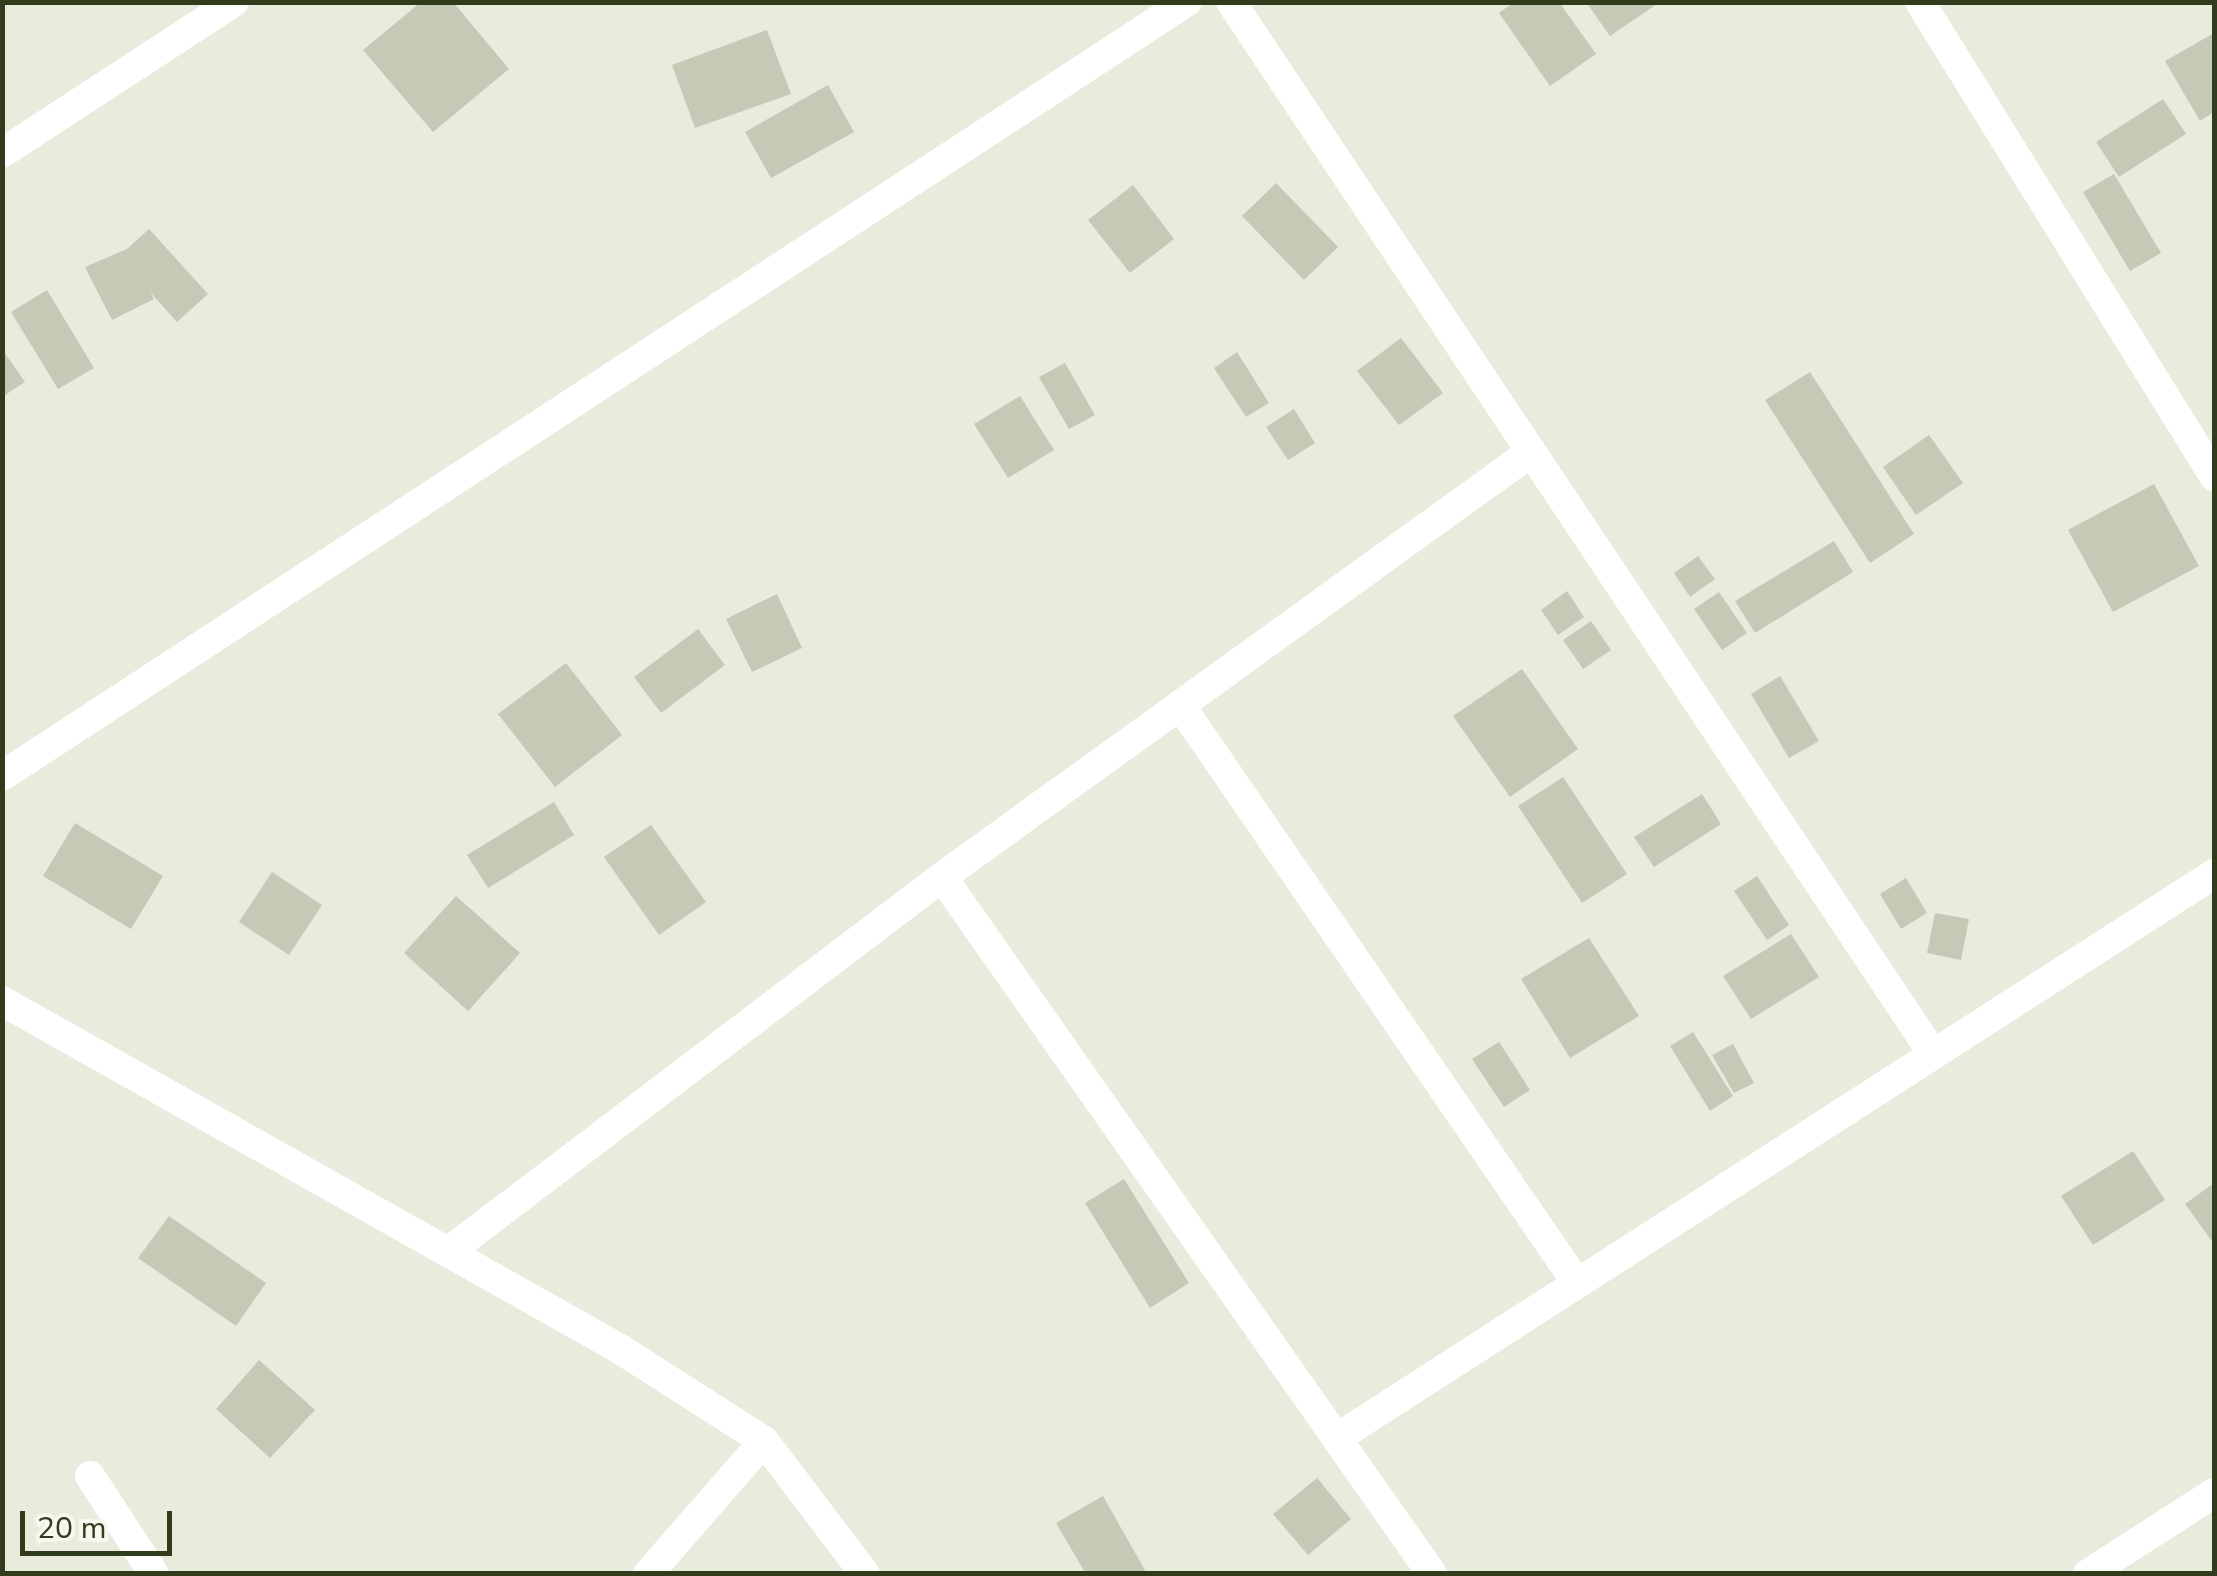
<!DOCTYPE html>
<html>
<head>
<meta charset="utf-8">
<style>
	body { margin:0 }
	#map { position:relative; width:2217px; height:1576px; overflow:hidden; background:#e9ebdd; font-family:"Nunito Sans",sans-serif }
	div>[style] { position:absolute }
	[style*='--x'] { left:calc(var(--x)*1px); top:calc(var(--y)*1px); width:calc(var(--w)*1px); rotate:calc(var(--a)*1deg) }
	.building>* { inset:0; background:#c5c9b5 }
	.minor>* { height:30px; margin:-15px; padding:0 15px; transform-origin:15px; border-radius:15px; background:#fff }
	span { translate:-50% -50%; white-space:nowrap; text-align:center; line-height:1.15; -webkit-text-stroke:9px #f6f7ed; paint-order:stroke }
	.frame { position:absolute; inset:0; border:5px solid #313c1d; pointer-events:none }
	.scale { position:absolute; left:20px; top:1511px; width:152px; height:45px; box-sizing:border-box; border:5px solid #313c1d; border-top:0; padding-left:12px; font-size:30px; line-height:35px; white-space:nowrap; color:#313c1d; -webkit-text-stroke:8px #f6f7ed; paint-order:stroke }
</style>
</head>
<body>
<div id="map">
	<div class="building">
		<i style="clip-path:polygon(421px 2px,453px 2px,509px 69px,433px 132px,363px 50px)"></i>
		<i style="clip-path:polygon(1514px 2px,1559px 2px,1596px 54px,1550px 86px,1499px 13px)"></i>
		<i style="clip-path:polygon(1586px 2px,1660px 2px,1610px 36px)"></i>
		<i style="clip-path:polygon(767px 30px,791px 94px,695px 128px,672px 65px)"></i>
		<i style="clip-path:polygon(2214px 33px,2214px 112px,2200px 121px,2165px 61px)"></i>
		<i style="clip-path:polygon(828px 85px,854px 132px,771px 178px,745px 132px)"></i>
		<i style="clip-path:polygon(2163px 99px,2186px 134px,2119px 177px,2096px 142px)"></i>
		<i style="clip-path:polygon(2114px 174px,2161px 253px,2130px 271px,2083px 192px)"></i>
		<i style="clip-path:polygon(1276px 183px,1338px 247px,1304px 280px,1242px 216px)"></i>
		<i style="clip-path:polygon(1133px 185px,1174px 239px,1130px 273px,1088px 220px)"></i>
		<i style="clip-path:polygon(149px 229px,208px 294px,177px 322px,150px 292px,154px 299px,112px 320px,85px 267px,127px 249px)"></i>
		<i style="clip-path:polygon(47px 290px,94px 368px,58px 389px,11px 312px)"></i>
		<i style="clip-path:polygon(1401px 338px,1443px 393px,1399px 425px,1357px 371px)"></i>
		<i style="clip-path:polygon(2px 349px,25px 382px,2px 397px)"></i>
		<i style="clip-path:polygon(1237px 352px,1269px 403px,1246px 417px,1214px 368px)"></i>
		<i style="clip-path:polygon(1065px 363px,1095px 415px,1069px 429px,1039px 377px)"></i>
		<i style="clip-path:polygon(1810px 372px,1914px 534px,1870px 563px,1765px 400px)"></i>
		<i style="clip-path:polygon(1020px 396px,1054px 450px,1008px 478px,974px 424px)"></i>
		<i style="clip-path:polygon(1294px 409px,1315px 443px,1288px 460px,1266px 427px)"></i>
		<i style="clip-path:polygon(1929px 435px,1963px 483px,1916px 515px,1883px 467px)"></i>
		<i style="clip-path:polygon(2154px 484px,2199px 566px,2113px 612px,2068px 530px)"></i>
		<i style="clip-path:polygon(1834px 541px,1853px 572px,1755px 633px,1735px 601px)"></i>
		<i style="clip-path:polygon(1698px 556px,1715px 579px,1690px 597px,1674px 573px)"></i>
		<i style="clip-path:polygon(1567px 591px,1584px 617px,1558px 635px,1541px 610px)"></i>
		<i style="clip-path:polygon(1719px 592px,1747px 633px,1722px 650px,1694px 609px)"></i>
		<i style="clip-path:polygon(777px 594px,802px 648px,752px 672px,726px 619px)"></i>
		<i style="clip-path:polygon(1591px 621px,1611px 650px,1583px 669px,1563px 640px)"></i>
		<i style="clip-path:polygon(698px 629px,725px 665px,661px 713px,634px 677px)"></i>
		<i style="clip-path:polygon(566px 663px,622px 735px,555px 787px,498px 714px)"></i>
		<i style="clip-path:polygon(1522px 669px,1578px 749px,1510px 797px,1453px 716px)"></i>
		<i style="clip-path:polygon(1780px 676px,1819px 741px,1789px 758px,1751px 694px)"></i>
		<i style="clip-path:polygon(1563px 777px,1627px 874px,1582px 903px,1518px 806px)"></i>
		<i style="clip-path:polygon(1702px 794px,1721px 824px,1654px 867px,1634px 837px)"></i>
		<i style="clip-path:polygon(554px 802px,574px 835px,488px 888px,467px 855px)"></i>
		<i style="clip-path:polygon(75px 823px,163px 876px,131px 929px,43px 876px)"></i>
		<i style="clip-path:polygon(651px 825px,706px 902px,659px 935px,604px 857px)"></i>
		<i style="clip-path:polygon(272px 872px,322px 905px,289px 955px,239px 922px)"></i>
		<i style="clip-path:polygon(1757px 876px,1789px 925px,1767px 940px,1734px 891px)"></i>
		<i style="clip-path:polygon(1906px 878px,1927px 913px,1901px 929px,1880px 894px)"></i>
		<i style="clip-path:polygon(456px 896px,520px 953px,468px 1011px,404px 953px)"></i>
		<i style="clip-path:polygon(1935px 913px,1969px 919px,1961px 960px,1927px 953px)"></i>
		<i style="clip-path:polygon(1791px 934px,1819px 977px,1751px 1019px,1723px 976px)"></i>
		<i style="clip-path:polygon(1589px 938px,1639px 1016px,1570px 1058px,1521px 979px)"></i>
		<i style="clip-path:polygon(1693px 1032px,1733px 1096px,1710px 1111px,1670px 1046px)"></i>
		<i style="clip-path:polygon(1499px 1042px,1530px 1090px,1504px 1107px,1472px 1059px)"></i>
		<i style="clip-path:polygon(1733px 1044px,1754px 1083px,1734px 1093px,1712px 1055px)"></i>
		<i style="clip-path:polygon(2133px 1151px,2165px 1200px,2093px 1245px,2061px 1196px)"></i>
		<i style="clip-path:polygon(1124px 1179px,1189px 1283px,1150px 1308px,1085px 1203px)"></i>
		<i style="clip-path:polygon(2214px 1183px,2214px 1244px,2185px 1204px)"></i>
		<i style="clip-path:polygon(169px 1216px,266px 1283px,236px 1326px,138px 1258px)"></i>
		<i style="clip-path:polygon(259px 1360px,315px 1410px,270px 1458px,216px 1409px)"></i>
		<i style="clip-path:polygon(1317px 1478px,1351px 1519px,1308px 1555px,1273px 1514px)"></i>
		<i style="clip-path:polygon(1103px 1496px,1147px 1574px,1086px 1574px,1056px 1523px)"></i>
	</div>
	<div class="minor">
		<i style="--x:1231;--y:2;--w:1265;--a:56.28"></i>
		<i style="--x:1920;--y:2;--w:558;--a:58.19"></i>
		<i style="--x:2;--y:153;--w:277;--a:-33.1"></i>
		<i style="--x:1180;--y:705;--w:701;--a:55.52"></i>
		<i style="--x:2;--y:776;--w:1415;--a:-33.17"></i>
		<i style="--x:942;--y:877;--w:852;--a:54.89"></i>
		<i style="--x:2;--y:1001;--w:709;--a:29.38"></i>
		<i style="--x:620;--y:1349;--w:171;--a:32.6"></i>
		<i style="--x:764;--y:1441;--w:167;--a:52.8"></i>
		<i style="--x:448;--y:1252;--w:620;--a:-37.2"></i>
		<i style="--x:942;--y:877;--w:726;--a:-35.81"></i>
		<i style="--x:1337;--y:1438;--w:1043;--a:-32.75"></i>
		<i style="--x:90;--y:1476;--w:117;--a:56.9"></i>
		<i style="--x:648;--y:1574;--w:176;--a:-48.9"></i>
		<i style="--x:2088;--y:1574;--w:150;--a:-32.7"></i>
	</div>
	<div class="frame"></div>
	<div class="scale">20 m</div>
</div>
</body>
</html>
